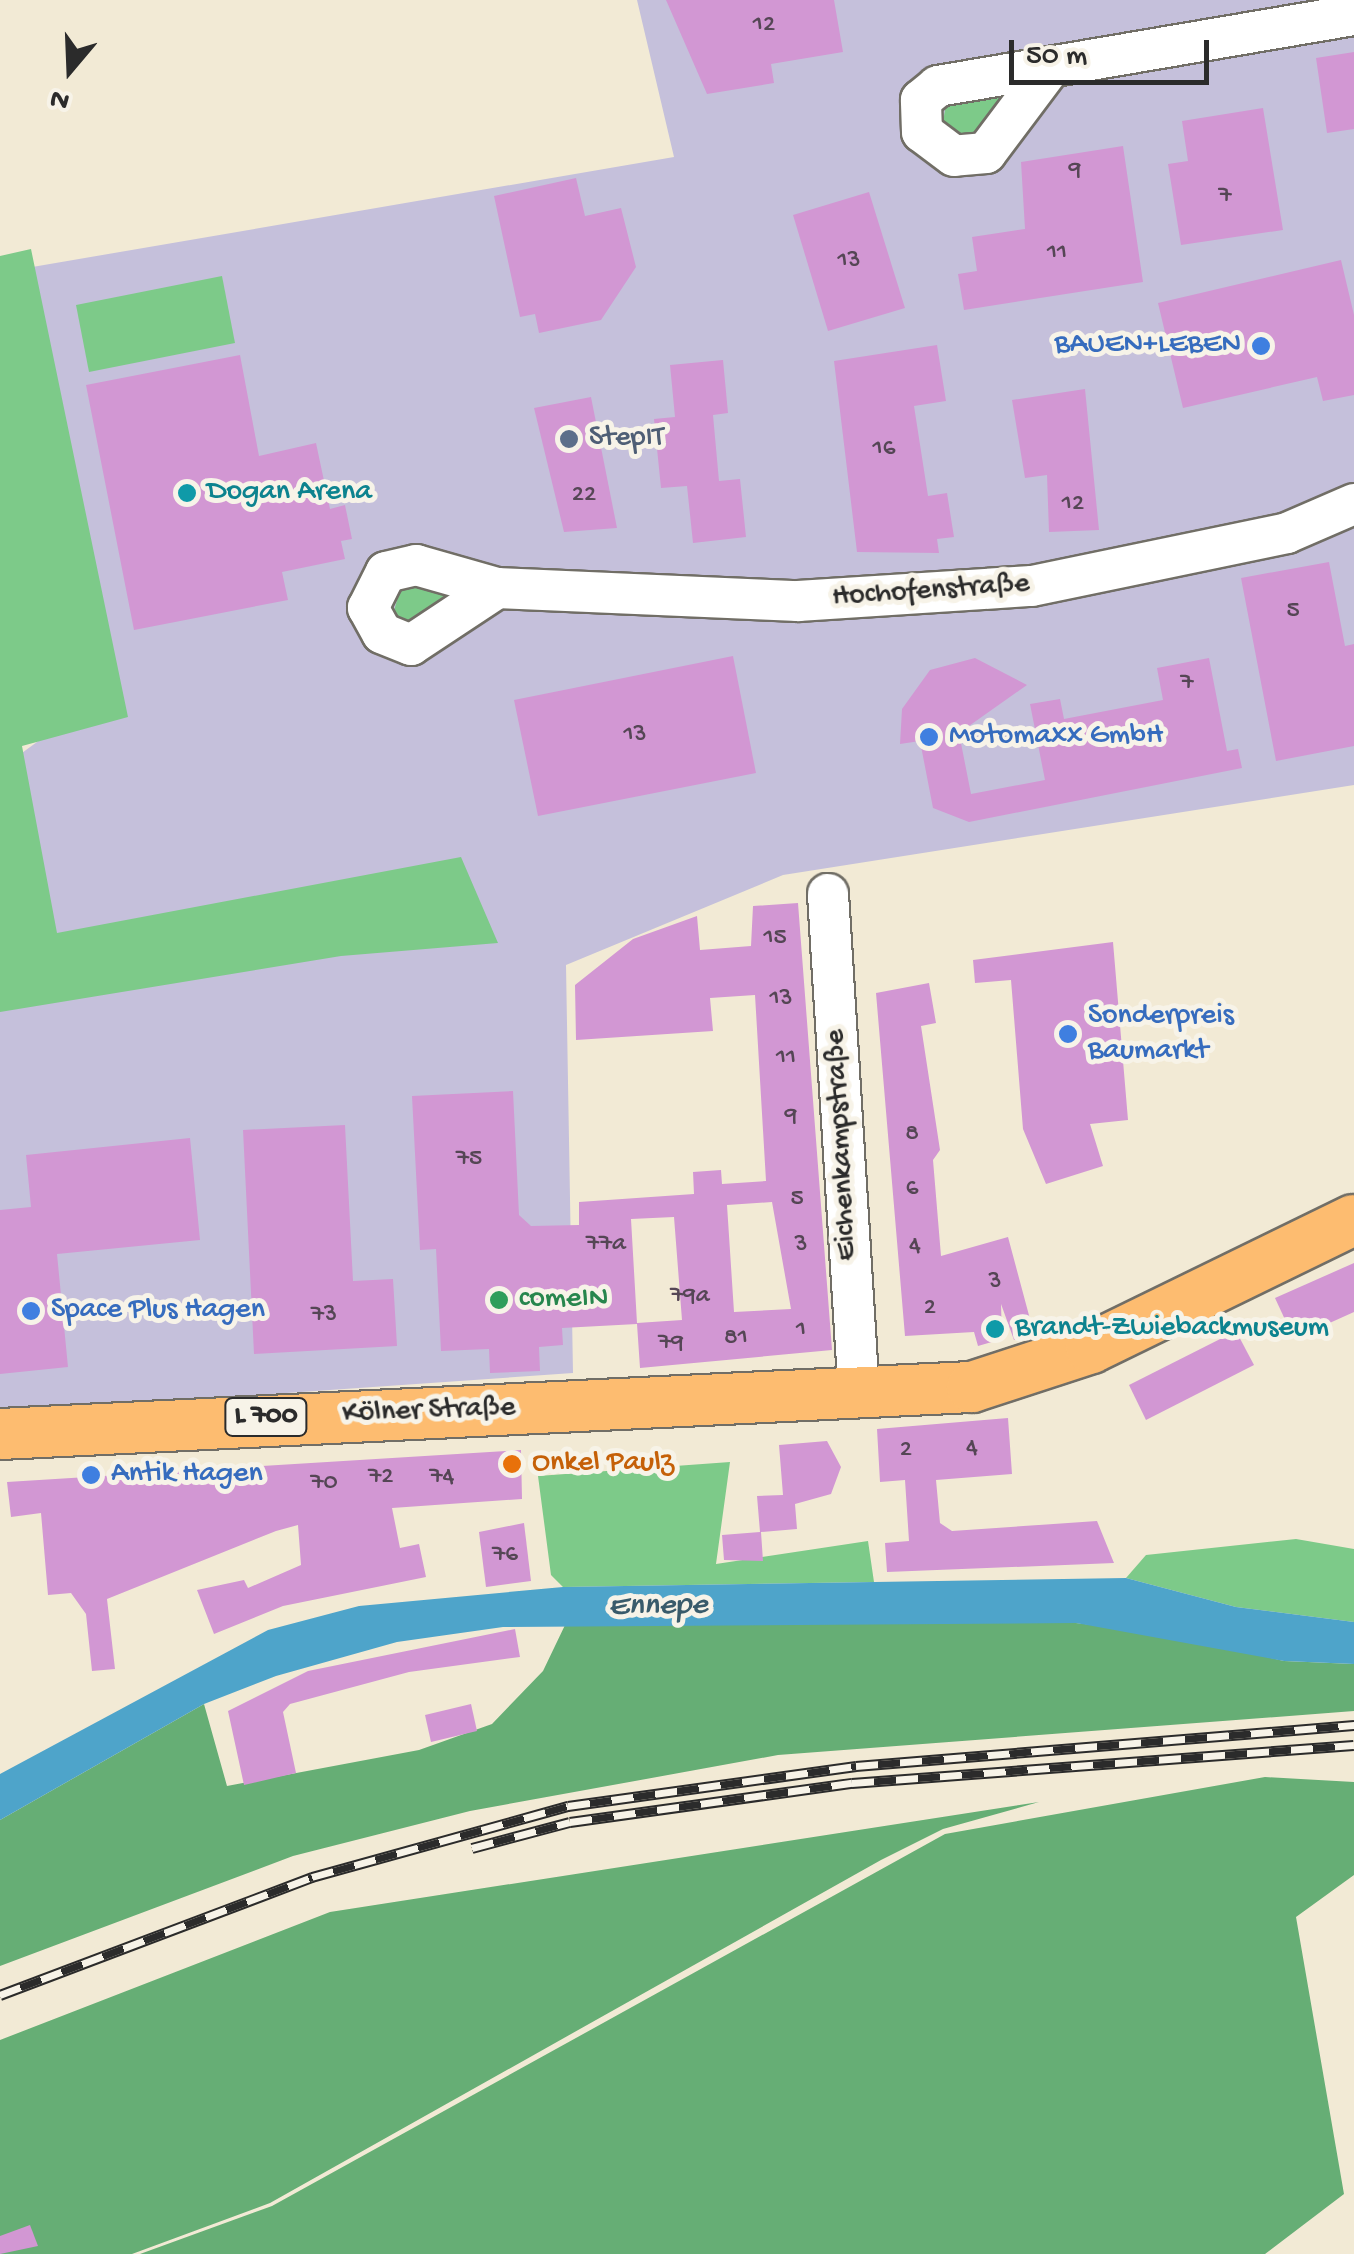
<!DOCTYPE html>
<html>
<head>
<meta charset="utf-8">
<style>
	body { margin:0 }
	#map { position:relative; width:1354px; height:2254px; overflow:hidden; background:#f2ead5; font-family:"Gochi Hand",sans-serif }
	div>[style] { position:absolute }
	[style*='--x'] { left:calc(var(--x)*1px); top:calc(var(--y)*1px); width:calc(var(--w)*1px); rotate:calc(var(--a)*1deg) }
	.industrial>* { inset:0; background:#c5c0db }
	.green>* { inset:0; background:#7dca89 }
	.forest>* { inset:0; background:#66ae75 }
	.water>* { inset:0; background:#4ea4ca }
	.building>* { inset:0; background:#d297d3 }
	.roads { filter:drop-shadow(2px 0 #716e66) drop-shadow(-2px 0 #716e66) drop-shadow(0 2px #716e66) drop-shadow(0 -2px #716e66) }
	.minor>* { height:40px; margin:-20px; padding:0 20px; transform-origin:20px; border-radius:20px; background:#fff }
	.major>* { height:50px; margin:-25px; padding:0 25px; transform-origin:25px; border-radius:25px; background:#fdbc70 }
	.rail>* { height:11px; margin-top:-5.5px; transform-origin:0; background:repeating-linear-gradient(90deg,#f7f3e8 0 22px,#2b2b2b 0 44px); box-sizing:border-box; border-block:2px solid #2b2b2b }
	.dots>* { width:28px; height:28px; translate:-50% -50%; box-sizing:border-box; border:5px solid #f7f3e8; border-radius:50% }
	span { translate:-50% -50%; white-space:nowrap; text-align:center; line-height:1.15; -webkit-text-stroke:10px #f7f3e8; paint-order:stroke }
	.number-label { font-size:25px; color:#554655 }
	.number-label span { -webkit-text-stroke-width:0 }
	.shield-label span { padding:2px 8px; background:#f7f3e8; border:2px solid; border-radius:8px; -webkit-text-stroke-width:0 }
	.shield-label { font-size:28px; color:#2b2b2b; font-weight:700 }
	.shop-label { font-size:30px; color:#366cbe }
	.right { translate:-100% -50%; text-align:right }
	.left { translate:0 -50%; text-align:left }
	.service-label { font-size:30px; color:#4e5e75 }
	.culture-label { font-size:30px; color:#0d838f }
	.street-label { font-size:30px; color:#2b2b2b }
	.leisure-label { font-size:30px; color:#27864d }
	.food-label { font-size:30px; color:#c56008 }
	.water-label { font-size:32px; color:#395b6b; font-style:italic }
	.north { position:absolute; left:20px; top:20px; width:100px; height:100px; -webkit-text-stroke:8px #f7f3e8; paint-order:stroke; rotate:199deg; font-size:28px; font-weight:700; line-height:40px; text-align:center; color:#2b2b2b }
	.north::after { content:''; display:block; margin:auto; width:35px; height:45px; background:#2b2b2b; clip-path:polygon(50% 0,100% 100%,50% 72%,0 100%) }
	.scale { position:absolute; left:1009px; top:40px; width:200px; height:45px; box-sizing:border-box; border:5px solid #2b2b2b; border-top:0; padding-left:12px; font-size:30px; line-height:35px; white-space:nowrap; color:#2b2b2b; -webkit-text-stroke:8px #f7f3e8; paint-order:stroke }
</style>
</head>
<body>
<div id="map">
	<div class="industrial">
		<i style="clip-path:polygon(637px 0,1354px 0,1354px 785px,783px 875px,566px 965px,573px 1373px,0 1413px,0 769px,115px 685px,9px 271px,674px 157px)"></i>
	</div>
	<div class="green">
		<i style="clip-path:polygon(1009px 93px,971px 141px,942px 128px,946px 104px)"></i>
		<i style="clip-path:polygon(31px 249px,128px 717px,22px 746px,57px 933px,461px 857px,498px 943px,341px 956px,0 1012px,0 256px)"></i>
		<i style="clip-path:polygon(222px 276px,235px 343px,89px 372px,76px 305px)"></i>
		<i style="clip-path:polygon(402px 583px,460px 587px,423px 628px,393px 614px)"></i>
		<i style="clip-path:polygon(730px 1462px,716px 1564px,868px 1541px,874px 1582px,563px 1587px,551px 1575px,538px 1476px)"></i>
		<i style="clip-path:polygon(1296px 1539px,1354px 1549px,1354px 1622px,1236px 1607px,1126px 1578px,1146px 1555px)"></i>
	</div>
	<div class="forest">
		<i style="clip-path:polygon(566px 1623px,1076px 1623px,1161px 1633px,1284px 1661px,1354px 1664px,1354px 1711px,778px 1755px,470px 1811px,293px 1856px,0 1966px,0 1820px,204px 1704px,227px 1786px,419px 1750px,492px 1724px,543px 1671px)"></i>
		<i style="clip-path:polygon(1265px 1777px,1354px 1782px,1354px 1875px,1296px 1917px,1344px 2194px,1265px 2254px,140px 2254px,272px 2206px,945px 1834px)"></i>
		<i style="clip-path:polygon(1039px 1802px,943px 1829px,881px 1860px,270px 2203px,132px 2254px,0 2254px,0 2040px,330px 1912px)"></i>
	</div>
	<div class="water">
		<i style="clip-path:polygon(1126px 1578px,1236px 1607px,1354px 1622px,1354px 1664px,1284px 1661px,1076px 1623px,503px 1627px,397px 1642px,276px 1676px,204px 1704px,0 1820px,0 1774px,268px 1630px,359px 1606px,563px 1587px)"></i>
	</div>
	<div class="building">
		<i style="clip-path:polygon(666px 0,834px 0,843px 52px,771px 64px,774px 83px,707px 94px)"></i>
		<i style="clip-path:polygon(1354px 52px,1354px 129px,1327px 133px,1316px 58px)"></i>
		<i style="clip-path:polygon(1263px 108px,1283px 230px,1181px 245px,1168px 164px,1188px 161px,1182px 121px)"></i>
		<i style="clip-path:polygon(1123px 146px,1143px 282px,964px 310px,958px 274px,977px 271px,972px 237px,1025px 229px,1021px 162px)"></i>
		<i style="clip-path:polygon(576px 178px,585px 216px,621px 208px,636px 267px,601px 320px,539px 333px,535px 314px,520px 317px,494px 196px)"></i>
		<i style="clip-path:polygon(869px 192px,905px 308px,828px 331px,793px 215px)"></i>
		<i style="clip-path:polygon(1341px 260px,1354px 315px,1354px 395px,1323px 401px,1317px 377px,1183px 408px,1158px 303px)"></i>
		<i style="clip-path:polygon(937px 345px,946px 401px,914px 406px,928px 496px,947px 493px,954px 537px,937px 539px,939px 553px,857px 552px,834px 361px)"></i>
		<i style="clip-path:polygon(240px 355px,259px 456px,316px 443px,330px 509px,345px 505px,352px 539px,341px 541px,345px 559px,282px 572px,288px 600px,134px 630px,86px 385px)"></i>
		<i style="clip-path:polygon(723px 360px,728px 413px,713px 415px,719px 481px,740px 479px,746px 537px,693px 543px,687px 486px,661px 488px,654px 419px,675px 417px,670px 365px)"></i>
		<i style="clip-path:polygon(1085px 389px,1099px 530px,1049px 532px,1047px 475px,1025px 478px,1012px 400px)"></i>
		<i style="clip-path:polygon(591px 397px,617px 528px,564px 532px,534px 408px)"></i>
		<i style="clip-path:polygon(1329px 562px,1345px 646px,1354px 644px,1354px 746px,1276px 761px,1241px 578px)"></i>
		<i style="clip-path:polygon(733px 656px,756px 773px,538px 816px,514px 700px)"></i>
		<i style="clip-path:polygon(975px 658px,1027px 685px,959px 733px,971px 794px,1045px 780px,1030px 704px,1060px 699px,1064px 719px,1163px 700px,1157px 668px,1209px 658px,1227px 751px,1238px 749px,1242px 768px,969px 822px,933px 808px,920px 741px,900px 744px,902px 709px,930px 670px)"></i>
		<i style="clip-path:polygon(evenodd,798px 903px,832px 1350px,640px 1368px,637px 1324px,562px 1328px,563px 1345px,539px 1347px,540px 1371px,490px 1373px,489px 1349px,441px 1351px,436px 1249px,420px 1250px,412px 1096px,513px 1091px,519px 1215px,531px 1226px,579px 1225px,579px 1202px,694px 1194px,693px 1172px,721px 1170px,722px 1184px,766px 1181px,755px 995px,710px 998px,713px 1031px,576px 1040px,575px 985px,633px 939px,697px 916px,700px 950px,751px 946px,753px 906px,798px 903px,772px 1202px,791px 1309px,734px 1312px,727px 1205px,772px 1202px,798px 903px,674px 1217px,682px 1320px,637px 1323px,631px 1219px,674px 1217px)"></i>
		<i style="clip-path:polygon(1113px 942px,1128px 1120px,1090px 1124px,1103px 1166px,1046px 1184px,1023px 1129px,1011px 980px,975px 983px,973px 960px)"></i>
		<i style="clip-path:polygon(929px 983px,936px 1023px,921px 1026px,940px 1150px,933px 1160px,941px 1256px,1008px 1237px,1034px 1334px,1014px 1340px,1001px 1304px,1002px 1339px,978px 1346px,974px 1332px,905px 1336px,876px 993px)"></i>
		<i style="clip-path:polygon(345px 1125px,353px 1281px,393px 1279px,397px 1346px,254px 1354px,243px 1130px)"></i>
		<i style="clip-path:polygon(190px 1138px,200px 1240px,57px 1254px,68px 1367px,0 1374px,0 1210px,31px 1207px,26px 1155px)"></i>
		<i style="clip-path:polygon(1354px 1263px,1354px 1312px,1294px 1339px,1275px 1298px)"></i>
		<i style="clip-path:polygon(1236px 1331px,1254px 1365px,1146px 1420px,1129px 1385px)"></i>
		<i style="clip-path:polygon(1008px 1418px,1012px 1474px,936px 1480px,940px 1523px,952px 1531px,1097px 1521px,1114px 1563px,887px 1572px,885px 1543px,909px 1541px,905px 1480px,880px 1482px,877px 1429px)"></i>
		<i style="clip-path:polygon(827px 1441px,841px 1467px,831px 1494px,795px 1504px,797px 1529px,761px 1532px,763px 1561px,724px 1560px,722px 1535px,760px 1532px,757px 1496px,783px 1495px,779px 1445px)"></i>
		<i style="clip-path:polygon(521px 1450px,522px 1499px,392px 1508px,400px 1548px,419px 1544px,426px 1577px,283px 1606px,214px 1634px,197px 1590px,244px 1580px,248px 1588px,301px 1565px,298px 1525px,276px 1531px,107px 1599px,115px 1669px,92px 1671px,86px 1614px,71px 1593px,48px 1595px,41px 1513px,11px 1517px,7px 1482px)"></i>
		<i style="clip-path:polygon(524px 1523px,531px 1581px,486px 1587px,479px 1532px)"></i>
		<i style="clip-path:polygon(515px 1629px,520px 1657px,409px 1672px,290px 1704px,283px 1712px,296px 1773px,244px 1785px,228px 1711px,308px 1671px)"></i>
		<i style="clip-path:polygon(471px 1704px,477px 1731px,431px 1742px,425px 1715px)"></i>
		<i style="clip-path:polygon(30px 2225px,38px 2246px,0 2254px,0 2236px)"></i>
	</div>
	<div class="roads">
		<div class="minor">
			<i style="--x:1046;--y:73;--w:100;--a:126.9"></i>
			<i style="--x:986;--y:153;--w:32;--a:175"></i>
			<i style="--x:954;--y:156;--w:40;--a:-143"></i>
			<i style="--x:922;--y:132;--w:32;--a:-92"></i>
			<i style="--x:921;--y:100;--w:22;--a:-39"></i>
			<i style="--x:938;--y:86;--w:422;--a:-9.7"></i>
			<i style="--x:497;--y:588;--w:103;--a:146.5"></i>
			<i style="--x:411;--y:645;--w:31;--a:-158"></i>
			<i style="--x:382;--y:633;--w:29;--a:-119"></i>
			<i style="--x:368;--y:608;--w:40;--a:-63.4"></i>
			<i style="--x:386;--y:572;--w:31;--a:-13"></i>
			<i style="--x:416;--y:565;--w:84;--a:15.9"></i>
			<i style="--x:497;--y:588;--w:301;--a:2.5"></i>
			<i style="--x:798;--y:601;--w:234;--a:-3.7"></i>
			<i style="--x:1032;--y:586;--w:260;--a:-11.7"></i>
			<i style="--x:1287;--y:533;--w:73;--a:-23.4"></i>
			<i style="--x:828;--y:894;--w:502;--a:86.46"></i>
		</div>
		<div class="major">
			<i style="--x:0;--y:1434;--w:973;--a:-2.77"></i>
			<i style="--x:972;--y:1387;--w:125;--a:-18.1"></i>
			<i style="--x:1091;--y:1348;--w:292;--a:-26"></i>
		</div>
	</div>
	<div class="rail">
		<i style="--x:472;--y:1848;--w:101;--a:-14.9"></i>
		<i style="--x:570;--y:1822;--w:285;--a:-7.9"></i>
		<i style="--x:852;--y:1783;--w:503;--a:-4.33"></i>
		<i style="--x:0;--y:1995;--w:334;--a:-20.7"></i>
		<i style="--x:312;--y:1877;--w:266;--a:-15.5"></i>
		<i style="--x:568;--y:1806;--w:291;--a:-7.9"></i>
		<i style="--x:856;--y:1766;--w:500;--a:-4.7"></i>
	</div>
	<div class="dots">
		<i style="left:1261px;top:346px;background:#3f7fe0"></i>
		<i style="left:569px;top:439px;background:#5c6f8a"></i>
		<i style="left:187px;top:493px;background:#0f9aa8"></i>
		<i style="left:929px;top:737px;background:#3f7fe0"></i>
		<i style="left:1068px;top:1034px;background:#3f7fe0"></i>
		<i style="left:499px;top:1300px;background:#2e9e5b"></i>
		<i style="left:31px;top:1311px;background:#3f7fe0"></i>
		<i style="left:995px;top:1329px;background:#0f9aa8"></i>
		<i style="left:512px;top:1464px;background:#e8710a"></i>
		<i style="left:91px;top:1475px;background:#3f7fe0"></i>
	</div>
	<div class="number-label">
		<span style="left:764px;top:26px">12</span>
		<span style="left:1075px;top:171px">9</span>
		<span style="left:1225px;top:197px">7</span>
		<span style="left:1057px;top:254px">11</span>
		<span style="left:849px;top:262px">13</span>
		<span style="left:884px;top:450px">16</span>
		<span style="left:584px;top:496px">22</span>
		<span style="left:1073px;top:505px">12</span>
		<span style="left:1293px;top:612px">5</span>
		<span style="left:1187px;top:684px">7</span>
		<span style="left:635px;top:736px">13</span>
		<span style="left:775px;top:939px">15</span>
		<span style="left:781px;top:1000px">13</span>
		<span style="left:786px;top:1059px">11</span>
		<span style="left:791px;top:1117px">9</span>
		<span style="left:912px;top:1135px">8</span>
		<span style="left:469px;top:1160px">75</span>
		<span style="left:912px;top:1190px">6</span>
		<span style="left:797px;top:1200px">5</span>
		<span style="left:606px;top:1245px">77a</span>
		<span style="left:801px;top:1246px">3</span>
		<span style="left:915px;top:1247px">4</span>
		<span style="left:995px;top:1283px">3</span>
		<span style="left:690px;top:1297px">79a</span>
		<span style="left:930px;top:1309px">2</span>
		<span style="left:324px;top:1316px">73</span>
		<span style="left:801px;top:1331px">1</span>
		<span style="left:736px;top:1339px">81</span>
		<span style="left:671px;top:1344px">79</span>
		<span style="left:972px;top:1449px">4</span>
		<span style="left:906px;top:1451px">2</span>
		<span style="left:381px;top:1478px">72</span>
		<span style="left:442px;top:1478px">74</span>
		<span style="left:324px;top:1484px">70</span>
		<span style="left:505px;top:1556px">76</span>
	</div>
	<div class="shield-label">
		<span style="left:266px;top:1417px">L 700</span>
	</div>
	<div class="shop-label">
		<span class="right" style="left:1241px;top:346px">BAUEN+LEBEN</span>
		<span class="left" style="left:949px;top:737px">Motomaxx GmbH</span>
		<span class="left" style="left:1088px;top:1034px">Sonderpreis<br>Baumarkt</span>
		<span class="left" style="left:51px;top:1311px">Space Plus Hagen</span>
		<span class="left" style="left:111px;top:1475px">Antik Hagen</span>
	</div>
	<div class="service-label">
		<span class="left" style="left:589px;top:439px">StepIT</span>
	</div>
	<div class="culture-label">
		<span class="left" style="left:207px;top:493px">Dogan Arena</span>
		<span class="left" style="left:1015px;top:1329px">Brandt-Zwiebackmuseum</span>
	</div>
	<div class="street-label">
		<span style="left:931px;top:592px;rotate:-4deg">Hochofenstraße</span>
		<span style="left:843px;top:1145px;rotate:-93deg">Eichenkampstraße</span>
		<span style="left:429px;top:1412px;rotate:-2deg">Kölner Straße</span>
	</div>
	<div class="leisure-label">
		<span class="left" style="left:519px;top:1300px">comeIN</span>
	</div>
	<div class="food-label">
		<span class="left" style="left:532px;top:1464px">Onkel Paulz</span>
	</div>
	<div class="water-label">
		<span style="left:658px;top:1607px;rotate:-1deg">Ennepe</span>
	</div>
	<div class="north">N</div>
	<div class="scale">50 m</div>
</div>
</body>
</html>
